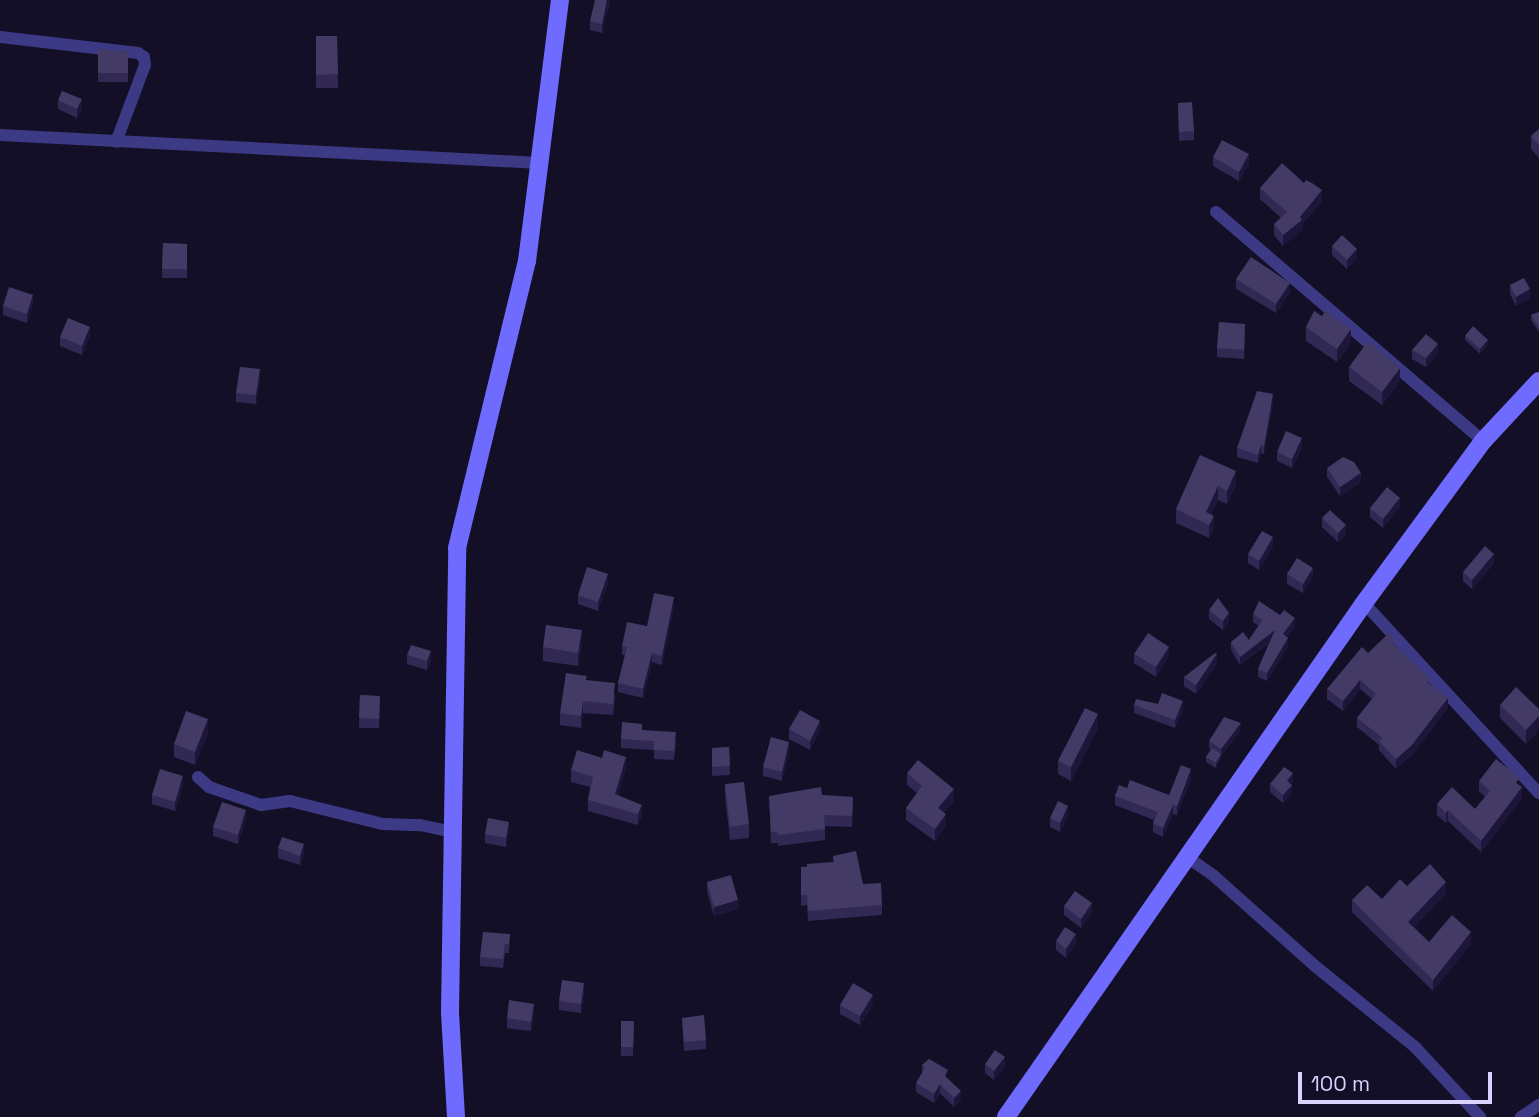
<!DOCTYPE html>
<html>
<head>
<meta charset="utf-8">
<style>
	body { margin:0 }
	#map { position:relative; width:1539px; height:1117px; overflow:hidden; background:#130f26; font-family:"Space Grotesk",sans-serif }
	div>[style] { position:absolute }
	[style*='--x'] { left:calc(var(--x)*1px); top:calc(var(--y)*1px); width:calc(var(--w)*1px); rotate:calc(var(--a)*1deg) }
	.minor>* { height:12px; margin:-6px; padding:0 6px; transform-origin:6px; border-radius:6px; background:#3d3a85 }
	.secondary>* { height:18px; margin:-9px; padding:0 9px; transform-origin:9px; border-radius:9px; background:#6f6bff }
	.wall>* { inset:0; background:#312854 }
	.shaded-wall>* { inset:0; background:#1d163a }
	.building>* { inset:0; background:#433a66 }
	span { translate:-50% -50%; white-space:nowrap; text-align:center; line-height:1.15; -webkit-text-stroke:5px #130f26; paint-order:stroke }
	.scale { position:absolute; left:1298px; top:1072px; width:194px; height:32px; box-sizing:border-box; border:4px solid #d9d4ff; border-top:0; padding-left:9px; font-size:21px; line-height:24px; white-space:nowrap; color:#d9d4ff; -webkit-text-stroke:5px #130f26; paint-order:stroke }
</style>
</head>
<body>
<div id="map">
	<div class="minor">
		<i style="--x:0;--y:37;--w:139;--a:6.6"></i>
		<i style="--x:138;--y:53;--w:7;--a:34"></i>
		<i style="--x:144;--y:57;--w:8;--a:83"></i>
		<i style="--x:145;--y:65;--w:82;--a:110.6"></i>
		<i style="--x:0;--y:135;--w:540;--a:2.97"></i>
		<i style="--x:1216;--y:212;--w:352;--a:40.6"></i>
		<i style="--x:1364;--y:603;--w:258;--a:47.4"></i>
		<i style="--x:198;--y:777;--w:15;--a:42"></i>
		<i style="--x:209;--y:787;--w:55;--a:19.1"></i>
		<i style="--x:261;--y:805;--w:29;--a:-8"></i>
		<i style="--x:290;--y:801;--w:96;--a:13.9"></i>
		<i style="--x:383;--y:824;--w:37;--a:2"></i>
		<i style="--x:420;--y:825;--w:34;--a:12"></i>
		<i style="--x:1187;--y:857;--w:33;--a:35"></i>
		<i style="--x:1214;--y:876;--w:135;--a:41.7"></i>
		<i style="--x:1315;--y:966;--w:129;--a:39"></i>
		<i style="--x:1415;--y:1047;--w:96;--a:47.1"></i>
		<i style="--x:1521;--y:1117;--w:22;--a:-34"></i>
	</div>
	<div class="secondary">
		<i style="--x:456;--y:1117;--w:105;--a:-93.3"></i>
		<i style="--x:450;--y:1012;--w:464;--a:-89.1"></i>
		<i style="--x:457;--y:548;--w:295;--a:-76.3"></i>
		<i style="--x:527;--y:261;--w:263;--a:-82.8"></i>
		<i style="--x:1006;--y:1117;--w:626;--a:-55.14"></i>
		<i style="--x:1364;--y:603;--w:201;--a:-53.7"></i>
		<i style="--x:1483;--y:441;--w:82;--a:-47"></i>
	</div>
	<div class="wall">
		<i style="clip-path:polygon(610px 0,602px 33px,590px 30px,590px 21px)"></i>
		<i style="clip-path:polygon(316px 36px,337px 36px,338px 88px,316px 88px)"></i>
		<i style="clip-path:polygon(98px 49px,128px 52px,128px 82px,98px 82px)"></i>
		<i style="clip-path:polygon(58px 100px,82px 109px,77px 118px,58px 109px)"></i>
		<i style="clip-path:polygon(1178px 103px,1194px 131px,1194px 140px,1179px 141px)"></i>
		<i style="clip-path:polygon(1539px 129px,1539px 158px,1531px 149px,1531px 136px)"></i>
		<i style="clip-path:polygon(1213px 157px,1249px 164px,1239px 181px,1213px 166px)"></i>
		<i style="clip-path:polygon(1260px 188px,1322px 201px,1302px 225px,1302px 230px,1283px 246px,1274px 235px,1274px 224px,1281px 218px,1260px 199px)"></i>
		<i style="clip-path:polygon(163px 243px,187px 244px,187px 278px,162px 278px)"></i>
		<i style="clip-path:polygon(1332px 246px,1357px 258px,1347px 269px,1332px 255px)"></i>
		<i style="clip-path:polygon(1236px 279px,1290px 292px,1276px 313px,1236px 289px)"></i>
		<i style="clip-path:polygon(1510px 285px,1530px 298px,1516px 306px,1510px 294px)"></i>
		<i style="clip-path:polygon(33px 304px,27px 323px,3px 315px,3px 306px)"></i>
		<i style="clip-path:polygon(1539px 312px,1539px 332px,1531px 320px,1531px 315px)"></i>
		<i style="clip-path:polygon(1306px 327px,1351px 342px,1337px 362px,1306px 341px)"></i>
		<i style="clip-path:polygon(1245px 333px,1244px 359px,1217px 357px,1217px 348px)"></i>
		<i style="clip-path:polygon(90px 336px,82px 355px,60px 346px,60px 337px)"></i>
		<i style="clip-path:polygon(1465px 336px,1488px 344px,1480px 354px,1465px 340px)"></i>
		<i style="clip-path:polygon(1412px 350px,1438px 353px,1426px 367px,1412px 359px)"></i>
		<i style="clip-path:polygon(1349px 367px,1400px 381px,1382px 405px,1349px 381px)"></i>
		<i style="clip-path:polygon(260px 379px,256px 404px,236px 402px,236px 393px)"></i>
		<i style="clip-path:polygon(1273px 403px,1264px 454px,1261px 453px,1258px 463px,1237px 457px,1237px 448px)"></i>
		<i style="clip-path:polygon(1302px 447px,1292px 468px,1277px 461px,1277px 452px)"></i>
		<i style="clip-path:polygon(1200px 455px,1236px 485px,1227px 504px,1218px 500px,1211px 515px,1214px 529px,1209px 538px,1176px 523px,1176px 509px)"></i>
		<i style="clip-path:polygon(1327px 468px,1361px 482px,1340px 496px,1327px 477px)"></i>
		<i style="clip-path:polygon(1400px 507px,1383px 528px,1370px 517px,1370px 508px)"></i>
		<i style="clip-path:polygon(1322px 518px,1346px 534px,1338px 542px,1322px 527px)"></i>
		<i style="clip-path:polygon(1273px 546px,1259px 570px,1248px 563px,1248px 554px)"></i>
		<i style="clip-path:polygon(1494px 563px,1472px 589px,1463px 581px,1463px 572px)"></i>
		<i style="clip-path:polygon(1287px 574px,1313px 577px,1303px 593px,1287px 584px)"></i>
		<i style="clip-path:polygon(608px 583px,598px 611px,578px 604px,578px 595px)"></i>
		<i style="clip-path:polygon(674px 606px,662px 665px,652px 662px,643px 698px,618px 692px,618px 683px,625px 655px,622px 655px,622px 646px)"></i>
		<i style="clip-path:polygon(1209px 610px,1229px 622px,1223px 630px,1209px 619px)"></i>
		<i style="clip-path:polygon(1253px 614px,1295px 626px,1287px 637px,1288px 646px,1267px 681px,1258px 677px,1258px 669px,1269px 643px,1240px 665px,1231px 650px,1231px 642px,1249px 640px,1259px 626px,1253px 622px)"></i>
		<i style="clip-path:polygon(582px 644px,578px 666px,543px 661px,543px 647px)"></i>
		<i style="clip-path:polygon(1396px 647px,1431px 685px,1448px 708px,1412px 755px,1396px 769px,1379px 750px,1379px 745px,1357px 727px,1357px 718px,1372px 699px,1360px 689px,1343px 711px,1327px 699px,1327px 689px,1368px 653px)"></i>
		<i style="clip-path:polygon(1134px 654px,1169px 656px,1156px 677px,1134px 663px)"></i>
		<i style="clip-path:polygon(407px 655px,431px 660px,427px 670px,407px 664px)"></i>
		<i style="clip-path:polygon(1217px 663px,1196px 694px,1184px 686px,1184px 677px)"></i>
		<i style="clip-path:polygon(587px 680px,615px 695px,613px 715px,583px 713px,581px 728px,560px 725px,560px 713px)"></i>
		<i style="clip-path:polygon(360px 695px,380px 696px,379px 728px,359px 728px)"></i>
		<i style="clip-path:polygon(1134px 705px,1183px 709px,1175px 728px,1134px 713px)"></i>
		<i style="clip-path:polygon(1500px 705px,1539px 709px,1539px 730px,1526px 744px,1500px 718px)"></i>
		<i style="clip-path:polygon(1098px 728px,1071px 781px,1058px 774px,1058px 761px)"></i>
		<i style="clip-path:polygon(789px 729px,820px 730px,810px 750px,789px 739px)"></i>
		<i style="clip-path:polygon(642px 730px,676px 741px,674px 760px,654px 759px,654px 750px,621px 748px,621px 739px)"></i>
		<i style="clip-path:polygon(1241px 730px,1221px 756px,1221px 758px,1216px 768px,1206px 762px,1206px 757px,1211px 750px,1209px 748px,1209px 741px)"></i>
		<i style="clip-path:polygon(208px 733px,195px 765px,174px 757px,174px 744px)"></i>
		<i style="clip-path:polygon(729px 747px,730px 775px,712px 776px,712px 748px)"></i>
		<i style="clip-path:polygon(789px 751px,782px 781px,763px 776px,763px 767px)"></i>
		<i style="clip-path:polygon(626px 768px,618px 795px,642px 816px,638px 825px,588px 811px,588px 800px,590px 787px,571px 782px,571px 770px)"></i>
		<i style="clip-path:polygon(907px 773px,954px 801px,944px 812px,946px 825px,935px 841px,906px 820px,906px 808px,917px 793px,907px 785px)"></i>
		<i style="clip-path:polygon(1191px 778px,1177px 815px,1173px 814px,1163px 837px,1153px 832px,1153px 823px,1154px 820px,1115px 805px,1115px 796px,1127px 788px,1169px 795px)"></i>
		<i style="clip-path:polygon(1293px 781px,1290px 784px,1292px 793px,1283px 803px,1270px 792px,1270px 784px)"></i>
		<i style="clip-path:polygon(1479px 781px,1520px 786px,1522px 798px,1481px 852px,1448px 821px,1446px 823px,1437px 815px,1437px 804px,1475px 809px,1485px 797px,1479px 791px)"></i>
		<i style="clip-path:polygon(725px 784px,749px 824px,749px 838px,730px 840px,725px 797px)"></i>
		<i style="clip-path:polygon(183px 785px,175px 811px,152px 804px,152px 795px)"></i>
		<i style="clip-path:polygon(822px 795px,853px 797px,852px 827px,825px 826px,825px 840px,778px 846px,778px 843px,771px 843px,769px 796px)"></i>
		<i style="clip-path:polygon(1068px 815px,1060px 832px,1050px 827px,1050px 818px)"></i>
		<i style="clip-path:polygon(246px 819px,238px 844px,213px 836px,213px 827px)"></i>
		<i style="clip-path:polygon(509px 831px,506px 847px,485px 843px,485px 834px)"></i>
		<i style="clip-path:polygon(278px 848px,304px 853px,300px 865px,278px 858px)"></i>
		<i style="clip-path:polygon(833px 856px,863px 884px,882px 905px,882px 915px,808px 921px,807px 905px,801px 906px,801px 867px,833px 863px)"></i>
		<i style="clip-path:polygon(707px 882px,738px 909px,714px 916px,707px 891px)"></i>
		<i style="clip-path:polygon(1407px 886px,1446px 894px,1414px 927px,1429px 942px,1471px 944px,1433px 991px,1352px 912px,1352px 900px,1382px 899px)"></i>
		<i style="clip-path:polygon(1064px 906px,1092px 912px,1081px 928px,1064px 915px)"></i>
		<i style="clip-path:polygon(510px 934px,509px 953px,505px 953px,503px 968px,480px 966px,480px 957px)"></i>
		<i style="clip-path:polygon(1056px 941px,1076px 943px,1066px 958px,1056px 950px)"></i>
		<i style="clip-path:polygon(584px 992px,581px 1013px,559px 1010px,559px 1001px)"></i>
		<i style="clip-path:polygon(873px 1004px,860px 1025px,840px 1014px,840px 1005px)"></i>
		<i style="clip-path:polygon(534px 1013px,531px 1031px,507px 1028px,507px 1018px)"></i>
		<i style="clip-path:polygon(682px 1018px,706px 1040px,706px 1049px,684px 1051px)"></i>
		<i style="clip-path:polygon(621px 1021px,634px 1021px,633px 1056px,621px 1056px)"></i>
		<i style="clip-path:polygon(985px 1064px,1005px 1066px,994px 1080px,985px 1073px)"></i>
		<i style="clip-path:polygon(922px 1065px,948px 1079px,961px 1100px,954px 1107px,940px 1093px,934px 1103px,916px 1092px,916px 1083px,922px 1073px)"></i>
	</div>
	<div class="shaded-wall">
		<i style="clip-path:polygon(607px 0,610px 0,602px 33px,602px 24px)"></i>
		<i style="clip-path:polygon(82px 99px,82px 109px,77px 118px,77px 109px)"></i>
		<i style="clip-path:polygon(1249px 154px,1249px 164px,1239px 181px,1239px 172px)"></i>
		<i style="clip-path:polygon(1322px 190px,1322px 201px,1302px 225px,1302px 230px,1283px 246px,1283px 235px)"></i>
		<i style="clip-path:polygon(1357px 249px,1357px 258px,1347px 269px,1347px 260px)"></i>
		<i style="clip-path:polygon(1290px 283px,1290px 292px,1276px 313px,1276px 304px)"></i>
		<i style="clip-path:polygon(1530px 289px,1530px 298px,1516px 306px,1516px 297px)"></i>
		<i style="clip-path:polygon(33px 295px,33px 304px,27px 323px,27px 314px)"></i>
		<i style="clip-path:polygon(90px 327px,90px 336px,82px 355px,82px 346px)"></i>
		<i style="clip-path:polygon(1351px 329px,1351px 342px,1337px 362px,1337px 349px)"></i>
		<i style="clip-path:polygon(1488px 340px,1488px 344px,1480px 354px,1480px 349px)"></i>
		<i style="clip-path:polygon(1438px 344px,1438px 353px,1426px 367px,1426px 358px)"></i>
		<i style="clip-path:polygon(1400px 368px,1400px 381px,1382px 405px,1382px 392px)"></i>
		<i style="clip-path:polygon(260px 369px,260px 379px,256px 404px,256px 395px)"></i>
		<i style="clip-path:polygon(1273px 394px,1273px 403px,1264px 454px,1264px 446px)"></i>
		<i style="clip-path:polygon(1302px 438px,1302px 447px,1292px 468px,1292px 459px)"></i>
		<i style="clip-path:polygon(1261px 445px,1261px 453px,1258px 463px,1258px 455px)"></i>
		<i style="clip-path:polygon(1236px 471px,1236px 485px,1227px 504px,1227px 491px)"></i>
		<i style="clip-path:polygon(1361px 473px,1361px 482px,1340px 496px,1340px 487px)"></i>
		<i style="clip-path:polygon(1218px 486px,1218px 500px,1207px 524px,1206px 512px)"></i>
		<i style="clip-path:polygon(1400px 498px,1400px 507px,1383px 528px,1383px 519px)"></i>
		<i style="clip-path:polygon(1214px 516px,1214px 529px,1209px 538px,1209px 525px)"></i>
		<i style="clip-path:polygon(1346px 525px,1346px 534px,1338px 542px,1338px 533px)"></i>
		<i style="clip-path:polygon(1273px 537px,1273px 546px,1259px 570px,1259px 561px)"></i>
		<i style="clip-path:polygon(1494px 554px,1494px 563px,1472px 589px,1472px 580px)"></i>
		<i style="clip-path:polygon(1313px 568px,1313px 577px,1303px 593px,1303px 584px)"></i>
		<i style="clip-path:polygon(608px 574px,608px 583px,598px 611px,598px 602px)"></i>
		<i style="clip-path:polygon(674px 597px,674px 606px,662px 665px,662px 656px)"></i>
		<i style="clip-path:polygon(1229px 613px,1229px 622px,1223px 630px,1223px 621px)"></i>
		<i style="clip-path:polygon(1295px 618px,1295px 626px,1283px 642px,1283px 634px)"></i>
		<i style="clip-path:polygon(582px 630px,582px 644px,578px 666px,578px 653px)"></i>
		<i style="clip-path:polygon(1275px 630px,1275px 638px,1240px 665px,1240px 657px)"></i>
		<i style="clip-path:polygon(1288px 638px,1288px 646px,1267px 681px,1267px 673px)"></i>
		<i style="clip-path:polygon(1169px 647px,1169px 656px,1156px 677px,1156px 667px)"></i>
		<i style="clip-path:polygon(431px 651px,431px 660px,427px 670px,427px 661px)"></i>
		<i style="clip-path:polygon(652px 653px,652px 662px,643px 698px,643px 689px)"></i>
		<i style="clip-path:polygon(1217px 654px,1217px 663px,1196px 694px,1196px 685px)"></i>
		<i style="clip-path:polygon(1360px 680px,1360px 689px,1343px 711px,1343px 701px)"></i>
		<i style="clip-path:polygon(1448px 698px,1448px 708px,1412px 755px,1396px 769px,1396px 759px)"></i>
		<i style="clip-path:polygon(583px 701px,583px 713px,581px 728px,581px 716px)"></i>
		<i style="clip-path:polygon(1183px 701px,1183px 709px,1175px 728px,1175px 720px)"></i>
		<i style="clip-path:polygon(1098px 714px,1098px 728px,1071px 781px,1071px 767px)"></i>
		<i style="clip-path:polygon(1539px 716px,1539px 730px,1526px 744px,1526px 730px)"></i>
		<i style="clip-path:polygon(208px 719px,208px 733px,195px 765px,195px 752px)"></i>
		<i style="clip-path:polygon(820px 721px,820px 730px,810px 750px,810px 741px)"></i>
		<i style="clip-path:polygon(1241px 723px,1241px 730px,1221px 756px,1221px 758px,1216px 768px,1216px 763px,1221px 754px,1221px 749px)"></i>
		<i style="clip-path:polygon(789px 742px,789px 751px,782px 781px,782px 772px)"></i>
		<i style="clip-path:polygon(626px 757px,626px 768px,615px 805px,615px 794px)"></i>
		<i style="clip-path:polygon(1191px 769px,1191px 778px,1177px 815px,1177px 806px)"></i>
		<i style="clip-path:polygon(1293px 773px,1293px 781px,1287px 789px,1287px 781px)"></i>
		<i style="clip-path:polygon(183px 776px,183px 785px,175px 811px,175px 802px)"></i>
		<i style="clip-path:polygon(1292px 785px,1292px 793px,1283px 803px,1283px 795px)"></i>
		<i style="clip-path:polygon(1522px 787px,1522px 798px,1481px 852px,1481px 841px)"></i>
		<i style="clip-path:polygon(954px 789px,954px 801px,938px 819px,938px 808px)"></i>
		<i style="clip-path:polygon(642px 805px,642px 816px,638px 825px,638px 814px)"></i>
		<i style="clip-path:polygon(1173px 805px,1173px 814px,1163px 837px,1163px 828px)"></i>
		<i style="clip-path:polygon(1068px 806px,1068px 815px,1060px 832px,1060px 823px)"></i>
		<i style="clip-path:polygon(246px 810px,246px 819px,238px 844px,238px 835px)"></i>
		<i style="clip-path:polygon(1448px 810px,1448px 821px,1446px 823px,1446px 813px)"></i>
		<i style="clip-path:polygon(946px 814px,946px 825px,935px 841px,935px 829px)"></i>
		<i style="clip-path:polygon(509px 822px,509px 831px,506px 847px,506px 838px)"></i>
		<i style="clip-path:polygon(304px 844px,304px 853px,300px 865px,300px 856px)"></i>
		<i style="clip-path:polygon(1446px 882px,1446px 894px,1408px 933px,1408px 922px)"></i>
		<i style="clip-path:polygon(738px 900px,738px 909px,714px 916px,714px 907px)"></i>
		<i style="clip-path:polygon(1092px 903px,1092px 912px,1081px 928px,1081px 919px)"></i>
		<i style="clip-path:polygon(1471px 932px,1471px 944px,1433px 991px,1433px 980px)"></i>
		<i style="clip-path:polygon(1076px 934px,1076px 943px,1066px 958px,1066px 949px)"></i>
		<i style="clip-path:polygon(584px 983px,584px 992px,581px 1013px,581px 1004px)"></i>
		<i style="clip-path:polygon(873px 995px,873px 1004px,860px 1025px,860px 1016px)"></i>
		<i style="clip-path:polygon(534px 1004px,534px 1013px,531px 1031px,531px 1022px)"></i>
		<i style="clip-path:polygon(1005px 1057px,1005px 1066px,994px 1080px,994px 1071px)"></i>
		<i style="clip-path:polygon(940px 1084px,940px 1093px,934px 1103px,934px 1094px)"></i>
		<i style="clip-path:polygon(961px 1091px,961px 1100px,954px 1107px,954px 1098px)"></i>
	</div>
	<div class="building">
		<i style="clip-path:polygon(595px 0,607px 0,602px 24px,590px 21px)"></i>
		<i style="clip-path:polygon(316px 36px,337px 36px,338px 74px,316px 75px)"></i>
		<i style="clip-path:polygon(98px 49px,128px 52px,128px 73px,98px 73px)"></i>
		<i style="clip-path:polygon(62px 91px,82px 99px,77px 109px,58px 100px)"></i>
		<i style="clip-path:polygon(1192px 102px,1194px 131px,1179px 132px,1178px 103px)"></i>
		<i style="clip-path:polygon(1539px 129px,1539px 145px,1531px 136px)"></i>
		<i style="clip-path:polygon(1222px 140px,1249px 154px,1239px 172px,1213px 157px)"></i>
		<i style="clip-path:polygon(1282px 163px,1304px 183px,1306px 180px,1312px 183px,1322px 190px,1300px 217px,1302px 220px,1283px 235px,1274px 224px,1287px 212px,1260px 188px)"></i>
		<i style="clip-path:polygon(1342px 235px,1357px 249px,1347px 260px,1332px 246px)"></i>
		<i style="clip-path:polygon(163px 243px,187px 244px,187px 269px,162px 269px)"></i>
		<i style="clip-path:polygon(1251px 257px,1290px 283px,1276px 304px,1236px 279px)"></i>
		<i style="clip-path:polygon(1524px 278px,1530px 289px,1516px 297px,1510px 285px)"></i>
		<i style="clip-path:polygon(9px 287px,33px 295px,27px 314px,3px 306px)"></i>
		<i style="clip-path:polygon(1314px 311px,1322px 316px,1325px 311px,1351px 329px,1337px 349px,1306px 327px)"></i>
		<i style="clip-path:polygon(1539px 312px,1539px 328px,1531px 315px)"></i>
		<i style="clip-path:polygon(68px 318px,90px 327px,82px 346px,60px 337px)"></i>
		<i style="clip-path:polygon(1219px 322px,1245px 324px,1244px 350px,1217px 348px)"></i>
		<i style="clip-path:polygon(1473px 326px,1488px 340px,1480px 349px,1465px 336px)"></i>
		<i style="clip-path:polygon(1426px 334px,1438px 344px,1426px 358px,1412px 350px)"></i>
		<i style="clip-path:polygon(1368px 341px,1400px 368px,1382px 392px,1349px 367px)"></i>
		<i style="clip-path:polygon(240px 367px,260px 369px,256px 395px,236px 393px)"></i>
		<i style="clip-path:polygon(1257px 391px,1273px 394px,1264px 446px,1261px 445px,1258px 455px,1237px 448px)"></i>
		<i style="clip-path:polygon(1286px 431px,1302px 438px,1292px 459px,1277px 452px)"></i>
		<i style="clip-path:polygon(1200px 455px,1236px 471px,1227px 491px,1218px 486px,1206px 512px,1214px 516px,1209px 525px,1176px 509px)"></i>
		<i style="clip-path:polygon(1343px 457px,1354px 462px,1361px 473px,1340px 487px,1327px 468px)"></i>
		<i style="clip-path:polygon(1387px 487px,1400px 498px,1383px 519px,1370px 508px)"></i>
		<i style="clip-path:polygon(1330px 510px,1346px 525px,1338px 533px,1322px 518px)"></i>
		<i style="clip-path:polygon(1262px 531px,1273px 537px,1259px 561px,1248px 554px)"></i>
		<i style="clip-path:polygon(1485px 546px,1494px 554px,1472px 580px,1463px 572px)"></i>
		<i style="clip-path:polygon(1297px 558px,1313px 568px,1303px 584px,1287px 574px)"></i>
		<i style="clip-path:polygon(587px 567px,608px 574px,598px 602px,578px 595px)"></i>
		<i style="clip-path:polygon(654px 593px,674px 597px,662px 656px,652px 653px,643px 689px,618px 683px,627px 647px,622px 646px,627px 622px,647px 626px)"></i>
		<i style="clip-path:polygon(1218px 598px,1229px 613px,1223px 621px,1209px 610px)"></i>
		<i style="clip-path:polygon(1259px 601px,1280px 615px,1284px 610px,1295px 618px,1283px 634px,1288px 638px,1267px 673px,1258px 669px,1275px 630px,1240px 657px,1231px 642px,1243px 632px,1249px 640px,1262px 620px,1253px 614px)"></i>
		<i style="clip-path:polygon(546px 625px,582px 630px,578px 653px,543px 647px)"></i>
		<i style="clip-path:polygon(1148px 633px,1169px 647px,1156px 667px,1134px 654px)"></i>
		<i style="clip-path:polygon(1389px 633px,1396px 641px,1393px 644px,1431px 679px,1427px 682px,1448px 698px,1412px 745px,1396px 759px,1379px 741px,1383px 738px,1357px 718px,1376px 694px,1360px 680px,1343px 701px,1327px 689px,1362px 647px,1368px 653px)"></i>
		<i style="clip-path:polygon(411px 645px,431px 651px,427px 661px,407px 655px)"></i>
		<i style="clip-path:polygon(1215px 653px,1217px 654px,1196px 685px,1184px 677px)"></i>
		<i style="clip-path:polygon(566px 673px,587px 676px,586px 680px,615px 683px,613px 704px,583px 701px,581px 716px,560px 713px)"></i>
		<i style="clip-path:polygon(1516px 687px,1539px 709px,1539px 716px,1526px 730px,1500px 705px)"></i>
		<i style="clip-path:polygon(1162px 693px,1183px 701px,1175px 720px,1134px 705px,1136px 699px,1158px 704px)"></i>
		<i style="clip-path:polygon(360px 695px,380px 696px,379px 719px,359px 718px)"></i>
		<i style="clip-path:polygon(1085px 708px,1098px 714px,1071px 767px,1058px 761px)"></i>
		<i style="clip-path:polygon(800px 710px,820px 721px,810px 741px,789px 729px)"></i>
		<i style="clip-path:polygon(186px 711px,208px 719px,195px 752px,174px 744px)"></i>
		<i style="clip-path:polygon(1224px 717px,1241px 723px,1221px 749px,1209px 741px)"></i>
		<i style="clip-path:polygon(622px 722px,642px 724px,642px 730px,676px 732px,674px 751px,654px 750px,654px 741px,621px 739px)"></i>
		<i style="clip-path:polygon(771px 737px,789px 742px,782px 772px,763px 767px)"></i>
		<i style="clip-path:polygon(729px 747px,730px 766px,712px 767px,712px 748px)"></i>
		<i style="clip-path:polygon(1212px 748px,1221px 754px,1216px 763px,1206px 757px)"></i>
		<i style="clip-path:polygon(577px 750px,602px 758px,604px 750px,626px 757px,615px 794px,642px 805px,638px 814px,588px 800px,593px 777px,571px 770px)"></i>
		<i style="clip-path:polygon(1496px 759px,1520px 778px,1516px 783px,1522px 787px,1481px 841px,1448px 810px,1446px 813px,1437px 804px,1452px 787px,1475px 809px,1490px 791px,1479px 781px)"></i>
		<i style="clip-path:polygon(918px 760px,954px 789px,938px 808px,946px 814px,935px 829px,906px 808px,922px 786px,907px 773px)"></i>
		<i style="clip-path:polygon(1181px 765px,1191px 769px,1177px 806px,1173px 805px,1163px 828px,1153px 823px,1158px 812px,1115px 796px,1119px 785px,1127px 788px,1130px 780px,1169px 795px)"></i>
		<i style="clip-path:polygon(1284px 767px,1293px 773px,1287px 781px,1292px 785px,1283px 795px,1270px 784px)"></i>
		<i style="clip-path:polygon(160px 769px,183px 776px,175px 802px,152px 795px)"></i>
		<i style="clip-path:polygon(744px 782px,749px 824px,730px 827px,725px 784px)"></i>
		<i style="clip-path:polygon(821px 787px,822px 795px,853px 797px,852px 816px,824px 815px,825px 829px,778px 835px,778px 832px,771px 832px,769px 796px)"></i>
		<i style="clip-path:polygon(1058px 801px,1068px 806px,1060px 823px,1050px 818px)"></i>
		<i style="clip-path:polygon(222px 802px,246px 810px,238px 835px,213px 827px)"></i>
		<i style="clip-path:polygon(488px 818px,509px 822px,506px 838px,485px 834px)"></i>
		<i style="clip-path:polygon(282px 837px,304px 844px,300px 856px,278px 848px)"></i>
		<i style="clip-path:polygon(856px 851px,863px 884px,881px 883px,882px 905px,808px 911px,807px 895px,801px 895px,801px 867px,807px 867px,807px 864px,834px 862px,833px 856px)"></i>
		<i style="clip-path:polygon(1430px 864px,1446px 882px,1408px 922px,1429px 942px,1452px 915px,1471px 932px,1433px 980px,1352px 900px,1367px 885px,1382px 899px,1400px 879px,1407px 886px)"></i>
		<i style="clip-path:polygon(731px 875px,738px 900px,714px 907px,707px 882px)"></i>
		<i style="clip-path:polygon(1075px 891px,1092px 903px,1081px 919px,1064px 906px)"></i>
		<i style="clip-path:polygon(1065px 927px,1076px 934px,1066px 949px,1056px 941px)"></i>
		<i style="clip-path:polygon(483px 932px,510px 934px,509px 944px,505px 944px,503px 959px,480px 957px)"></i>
		<i style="clip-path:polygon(562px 980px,584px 983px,581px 1004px,559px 1001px)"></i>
		<i style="clip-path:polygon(853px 983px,873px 995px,860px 1016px,840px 1005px)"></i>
		<i style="clip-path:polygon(509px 1000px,534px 1004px,531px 1022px,507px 1018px)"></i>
		<i style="clip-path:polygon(704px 1015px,706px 1040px,684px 1042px,682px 1018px)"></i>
		<i style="clip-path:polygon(621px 1021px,634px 1021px,633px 1047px,621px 1047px)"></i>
		<i style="clip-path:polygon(995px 1050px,1005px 1057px,994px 1071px,985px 1064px)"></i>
		<i style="clip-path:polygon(929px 1059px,948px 1070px,945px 1076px,961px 1091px,954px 1098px,940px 1084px,934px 1094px,916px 1083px,925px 1068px,922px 1065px)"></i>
	</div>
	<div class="scale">100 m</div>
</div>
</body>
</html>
